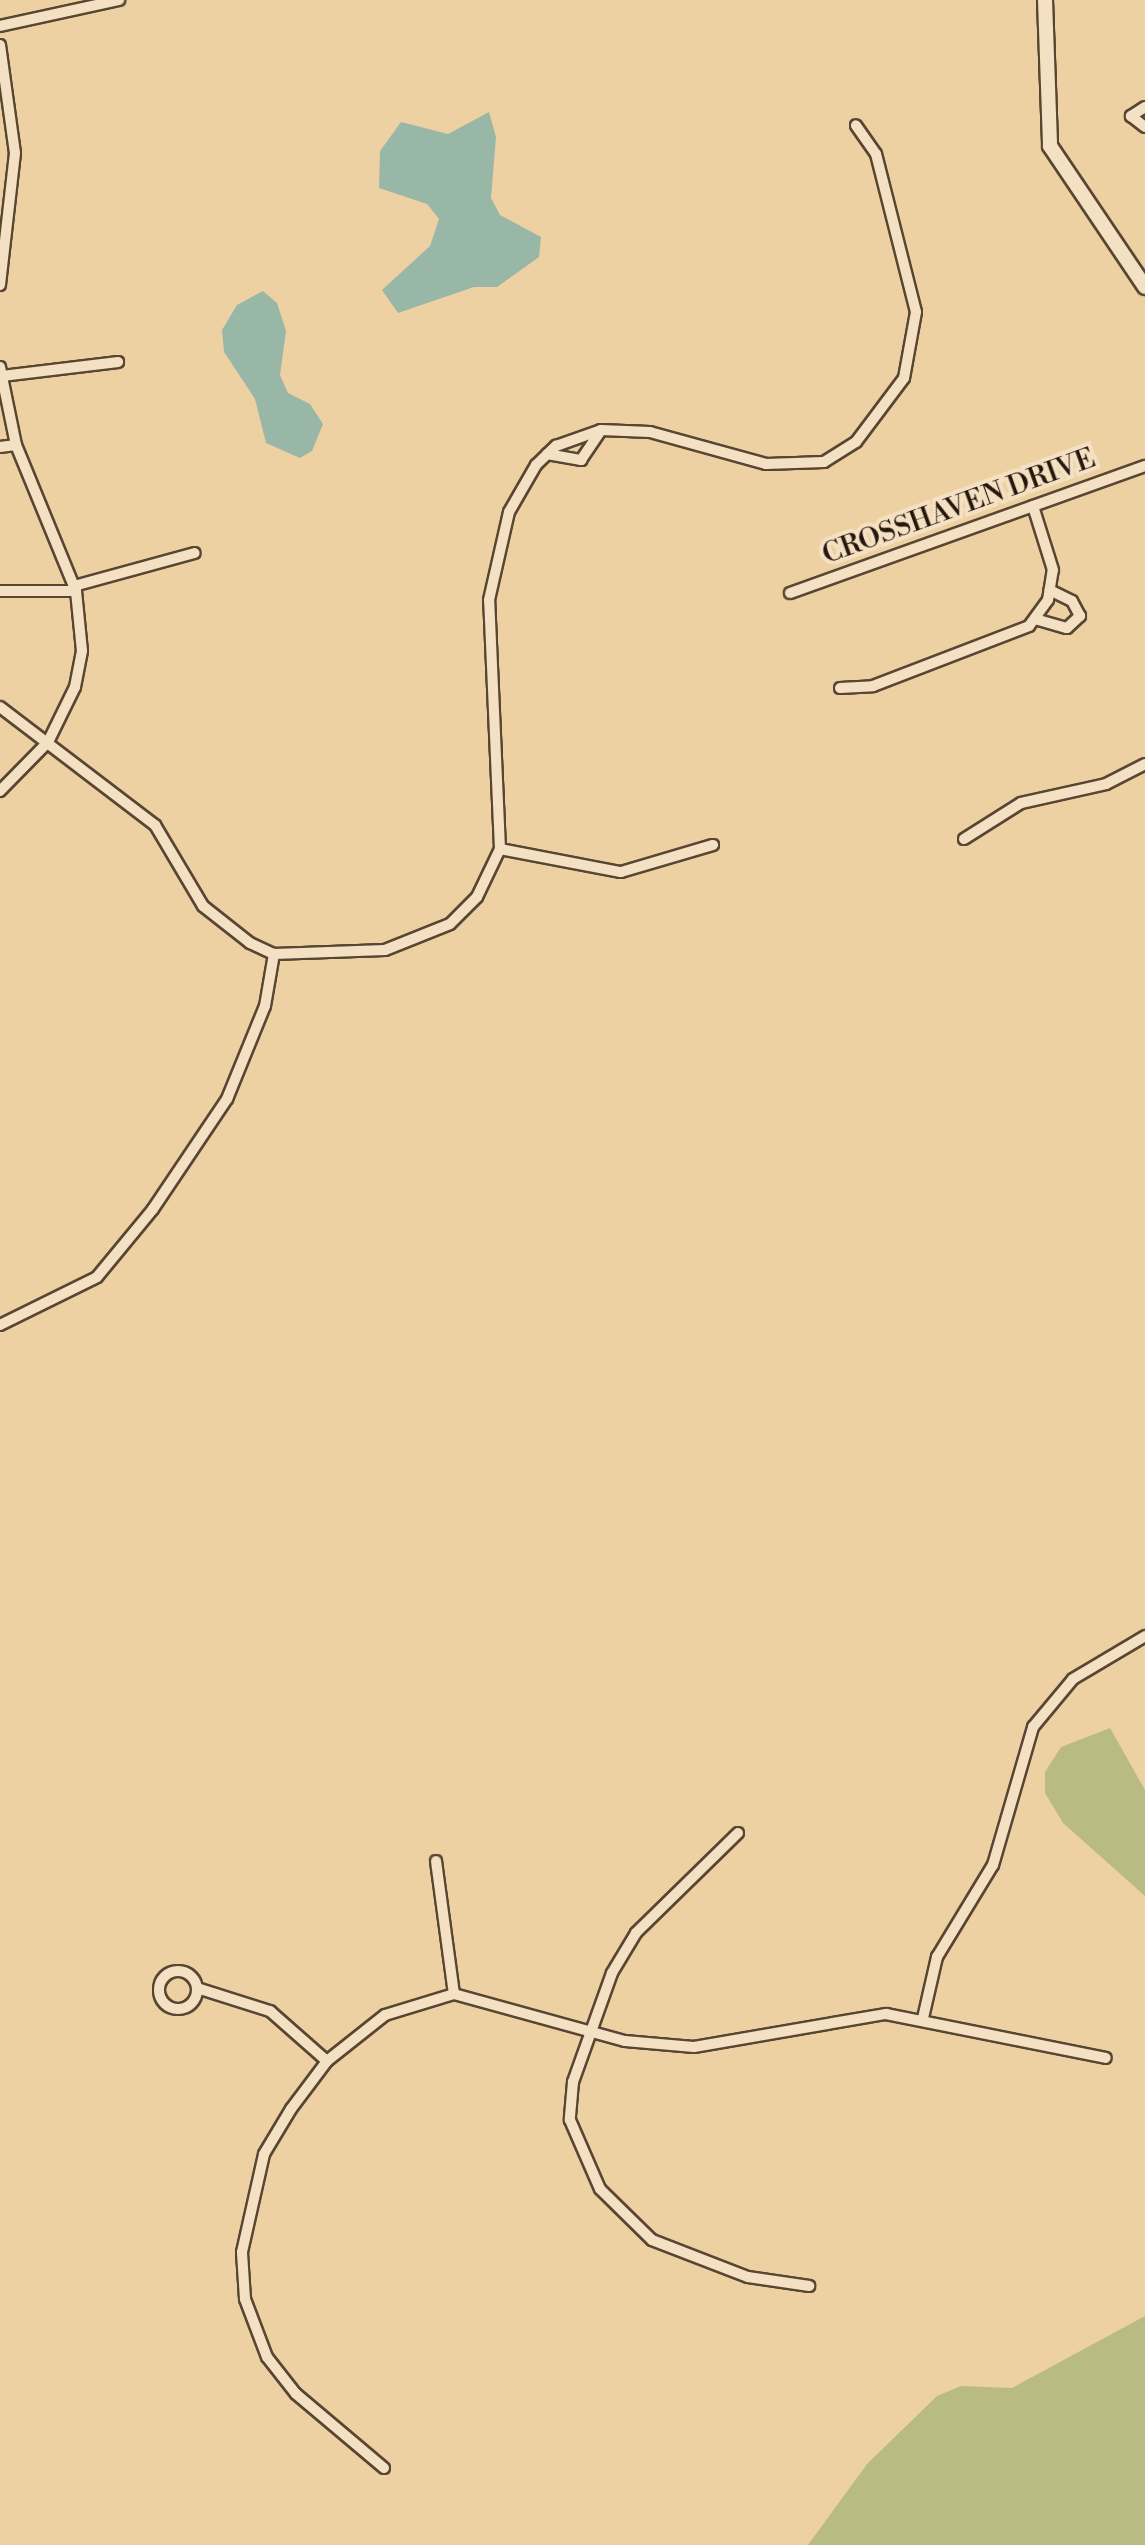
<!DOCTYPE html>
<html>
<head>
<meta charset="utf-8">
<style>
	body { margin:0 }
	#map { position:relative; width:1145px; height:2545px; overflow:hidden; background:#eed1a3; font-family:"Libre Bodoni",serif }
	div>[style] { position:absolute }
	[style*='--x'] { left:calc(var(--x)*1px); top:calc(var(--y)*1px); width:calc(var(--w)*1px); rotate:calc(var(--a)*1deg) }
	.green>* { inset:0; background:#b9bb85 }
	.water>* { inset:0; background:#99b7a7 }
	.roads { filter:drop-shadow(2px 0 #584632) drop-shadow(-2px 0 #584632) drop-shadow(0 2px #584632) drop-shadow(0 -2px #584632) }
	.minor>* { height:10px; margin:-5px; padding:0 5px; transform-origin:5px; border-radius:5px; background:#f4e1c3 }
	.minor>.ring { margin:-5px; padding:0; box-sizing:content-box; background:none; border:10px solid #f4e1c3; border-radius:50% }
	.tertiary>* { height:14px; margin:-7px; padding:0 7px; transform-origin:7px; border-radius:7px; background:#f4e1c3 }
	span { translate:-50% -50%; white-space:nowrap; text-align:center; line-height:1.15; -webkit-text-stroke:8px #f4e1c3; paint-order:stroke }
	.street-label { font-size:28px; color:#26170c }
</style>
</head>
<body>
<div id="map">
	<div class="green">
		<i style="clip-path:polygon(1110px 1728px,1145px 1790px,1145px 1896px,1063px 1823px,1045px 1793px,1045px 1772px,1061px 1747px)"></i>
		<i style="clip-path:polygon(1145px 2316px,1145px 2545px,808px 2545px,867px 2464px,937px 2396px,961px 2386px,1012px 2388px)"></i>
	</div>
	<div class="water">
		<i style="clip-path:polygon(489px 112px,496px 137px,491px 198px,500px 215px,541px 237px,539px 257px,497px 287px,474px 287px,398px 313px,382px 290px,430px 246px,439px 219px,427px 204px,379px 188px,380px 151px,401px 122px,448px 134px)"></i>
		<i style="clip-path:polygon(263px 291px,277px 303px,286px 331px,280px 375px,288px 393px,310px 404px,323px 424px,312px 451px,300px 458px,266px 443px,255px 399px,224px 352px,222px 330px,237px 305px)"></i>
	</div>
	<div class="roads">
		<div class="minor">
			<i style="--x:0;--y:26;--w:122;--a:-12.3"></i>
			<i style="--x:0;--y:45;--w:109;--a:82.1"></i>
			<i style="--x:15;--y:153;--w:133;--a:96.5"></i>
			<i style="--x:1145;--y:107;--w:17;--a:147"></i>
			<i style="--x:1131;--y:116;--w:18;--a:38"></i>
			<i style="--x:0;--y:367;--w:80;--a:78.4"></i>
			<i style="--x:16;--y:445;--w:158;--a:67.7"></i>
			<i style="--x:76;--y:591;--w:60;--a:84.3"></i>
			<i style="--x:82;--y:651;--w:37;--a:101"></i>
			<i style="--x:75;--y:687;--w:61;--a:116.1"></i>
			<i style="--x:48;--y:742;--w:69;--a:134.4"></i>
			<i style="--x:2;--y:376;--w:117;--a:-6.9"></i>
			<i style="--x:0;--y:447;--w:16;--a:-7"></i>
			<i style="--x:547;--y:454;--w:35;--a:10"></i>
			<i style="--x:581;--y:460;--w:36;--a:-56"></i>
			<i style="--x:74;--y:586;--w:125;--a:-15.3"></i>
			<i style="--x:0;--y:591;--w:76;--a:0"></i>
			<i style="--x:790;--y:593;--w:377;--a:-19.7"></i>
			<i style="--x:1035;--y:619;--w:33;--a:16"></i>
			<i style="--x:1067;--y:628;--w:18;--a:-43"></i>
			<i style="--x:1080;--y:616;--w:17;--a:-118"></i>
			<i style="--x:1072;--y:601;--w:25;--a:-154"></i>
			<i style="--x:840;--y:688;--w:33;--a:-3"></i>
			<i style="--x:873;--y:686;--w:167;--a:-21"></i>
			<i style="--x:1029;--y:626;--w:32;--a:-54"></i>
			<i style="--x:1048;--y:600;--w:30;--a:-81"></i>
			<i style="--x:1053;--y:570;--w:67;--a:-107.4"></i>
			<i style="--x:0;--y:707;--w:195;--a:37.3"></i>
			<i style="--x:155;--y:825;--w:94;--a:59.3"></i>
			<i style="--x:203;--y:906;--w:60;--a:38.2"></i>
			<i style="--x:250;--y:943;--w:26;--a:25"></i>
			<i style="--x:274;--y:954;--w:111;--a:-2.1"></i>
			<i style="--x:385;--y:950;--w:70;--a:-21.8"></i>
			<i style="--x:450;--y:924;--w:38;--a:-45"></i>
			<i style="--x:477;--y:897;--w:53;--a:-64.4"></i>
			<i style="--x:500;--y:849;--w:249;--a:-92.5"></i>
			<i style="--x:489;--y:600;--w:90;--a:-77.2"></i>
			<i style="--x:509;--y:512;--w:54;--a:-60.1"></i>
			<i style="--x:536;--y:465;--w:28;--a:-44"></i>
			<i style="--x:556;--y:446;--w:48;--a:-19.6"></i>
			<i style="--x:601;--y:430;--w:49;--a:2.3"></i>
			<i style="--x:650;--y:432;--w:120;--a:15.4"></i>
			<i style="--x:766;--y:464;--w:58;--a:-2"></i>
			<i style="--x:824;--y:462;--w:38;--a:-32"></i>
			<i style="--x:856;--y:442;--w:80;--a:-53.1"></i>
			<i style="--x:904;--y:378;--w:67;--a:-79.7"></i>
			<i style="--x:916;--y:312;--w:163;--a:-104.2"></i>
			<i style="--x:876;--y:154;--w:35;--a:-125"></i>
			<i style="--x:964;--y:839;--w:67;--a:-32.3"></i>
			<i style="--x:1021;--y:803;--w:87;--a:-12.6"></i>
			<i style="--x:1106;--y:784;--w:44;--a:-27.1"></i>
			<i style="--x:500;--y:849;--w:123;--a:10.8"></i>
			<i style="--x:621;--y:872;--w:96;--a:-16.4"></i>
			<i style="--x:0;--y:1325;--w:108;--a:-26.3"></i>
			<i style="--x:97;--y:1277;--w:88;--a:-50.5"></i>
			<i style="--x:153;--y:1209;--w:133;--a:-56.1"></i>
			<i style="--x:227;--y:1099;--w:100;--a:-67.8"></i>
			<i style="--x:265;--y:1006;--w:53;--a:-80.2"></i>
			<i style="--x:738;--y:1833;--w:143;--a:135.6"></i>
			<i style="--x:636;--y:1933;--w:47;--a:121"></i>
			<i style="--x:612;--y:1973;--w:116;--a:109.7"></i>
			<i style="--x:573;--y:2082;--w:38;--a:95"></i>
			<i style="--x:570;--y:2120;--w:75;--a:66.5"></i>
			<i style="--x:600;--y:2189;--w:73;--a:44.4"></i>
			<i style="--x:652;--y:2240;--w:103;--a:21.1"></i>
			<i style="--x:748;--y:2277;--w:62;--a:8.4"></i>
			<i style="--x:436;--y:1861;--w:134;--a:82.3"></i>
			<i class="ring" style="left:159px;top:1971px;width:28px;height:28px"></i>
			<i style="--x:197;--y:1988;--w:77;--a:17.5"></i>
			<i style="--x:270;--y:2011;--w:76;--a:41.3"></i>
			<i style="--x:923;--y:2018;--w:63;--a:-77.1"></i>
			<i style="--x:937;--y:1957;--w:108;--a:-58.7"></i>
			<i style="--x:993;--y:1865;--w:144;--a:-73.8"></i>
			<i style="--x:1033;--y:1727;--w:62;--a:-50.2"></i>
			<i style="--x:1073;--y:1679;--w:84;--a:-30.8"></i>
			<i style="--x:384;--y:2468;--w:115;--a:-139.9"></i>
			<i style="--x:296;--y:2394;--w:47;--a:-128.1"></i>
			<i style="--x:267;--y:2357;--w:62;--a:-110.8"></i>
			<i style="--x:245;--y:2299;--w:47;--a:-93.7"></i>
			<i style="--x:242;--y:2252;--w:100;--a:-77.3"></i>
			<i style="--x:264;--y:2154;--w:52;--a:-59"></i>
			<i style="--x:291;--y:2109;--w:60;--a:-53.1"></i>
			<i style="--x:327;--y:2061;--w:74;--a:-38.4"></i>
			<i style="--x:385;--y:2015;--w:72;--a:-16.9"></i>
			<i style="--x:454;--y:1994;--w:177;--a:15.4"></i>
			<i style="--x:625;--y:2041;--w:69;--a:5"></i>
			<i style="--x:694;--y:2047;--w:195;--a:-9.8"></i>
			<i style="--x:886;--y:2014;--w:224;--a:11.3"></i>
		</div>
		<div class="tertiary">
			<i style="--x:1045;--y:0;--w:146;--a:88"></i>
			<i style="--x:1050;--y:146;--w:170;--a:56"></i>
		</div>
	</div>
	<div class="street-label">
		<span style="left:959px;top:507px;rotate:-20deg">CROSSHAVEN DRIVE</span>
	</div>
</div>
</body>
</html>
